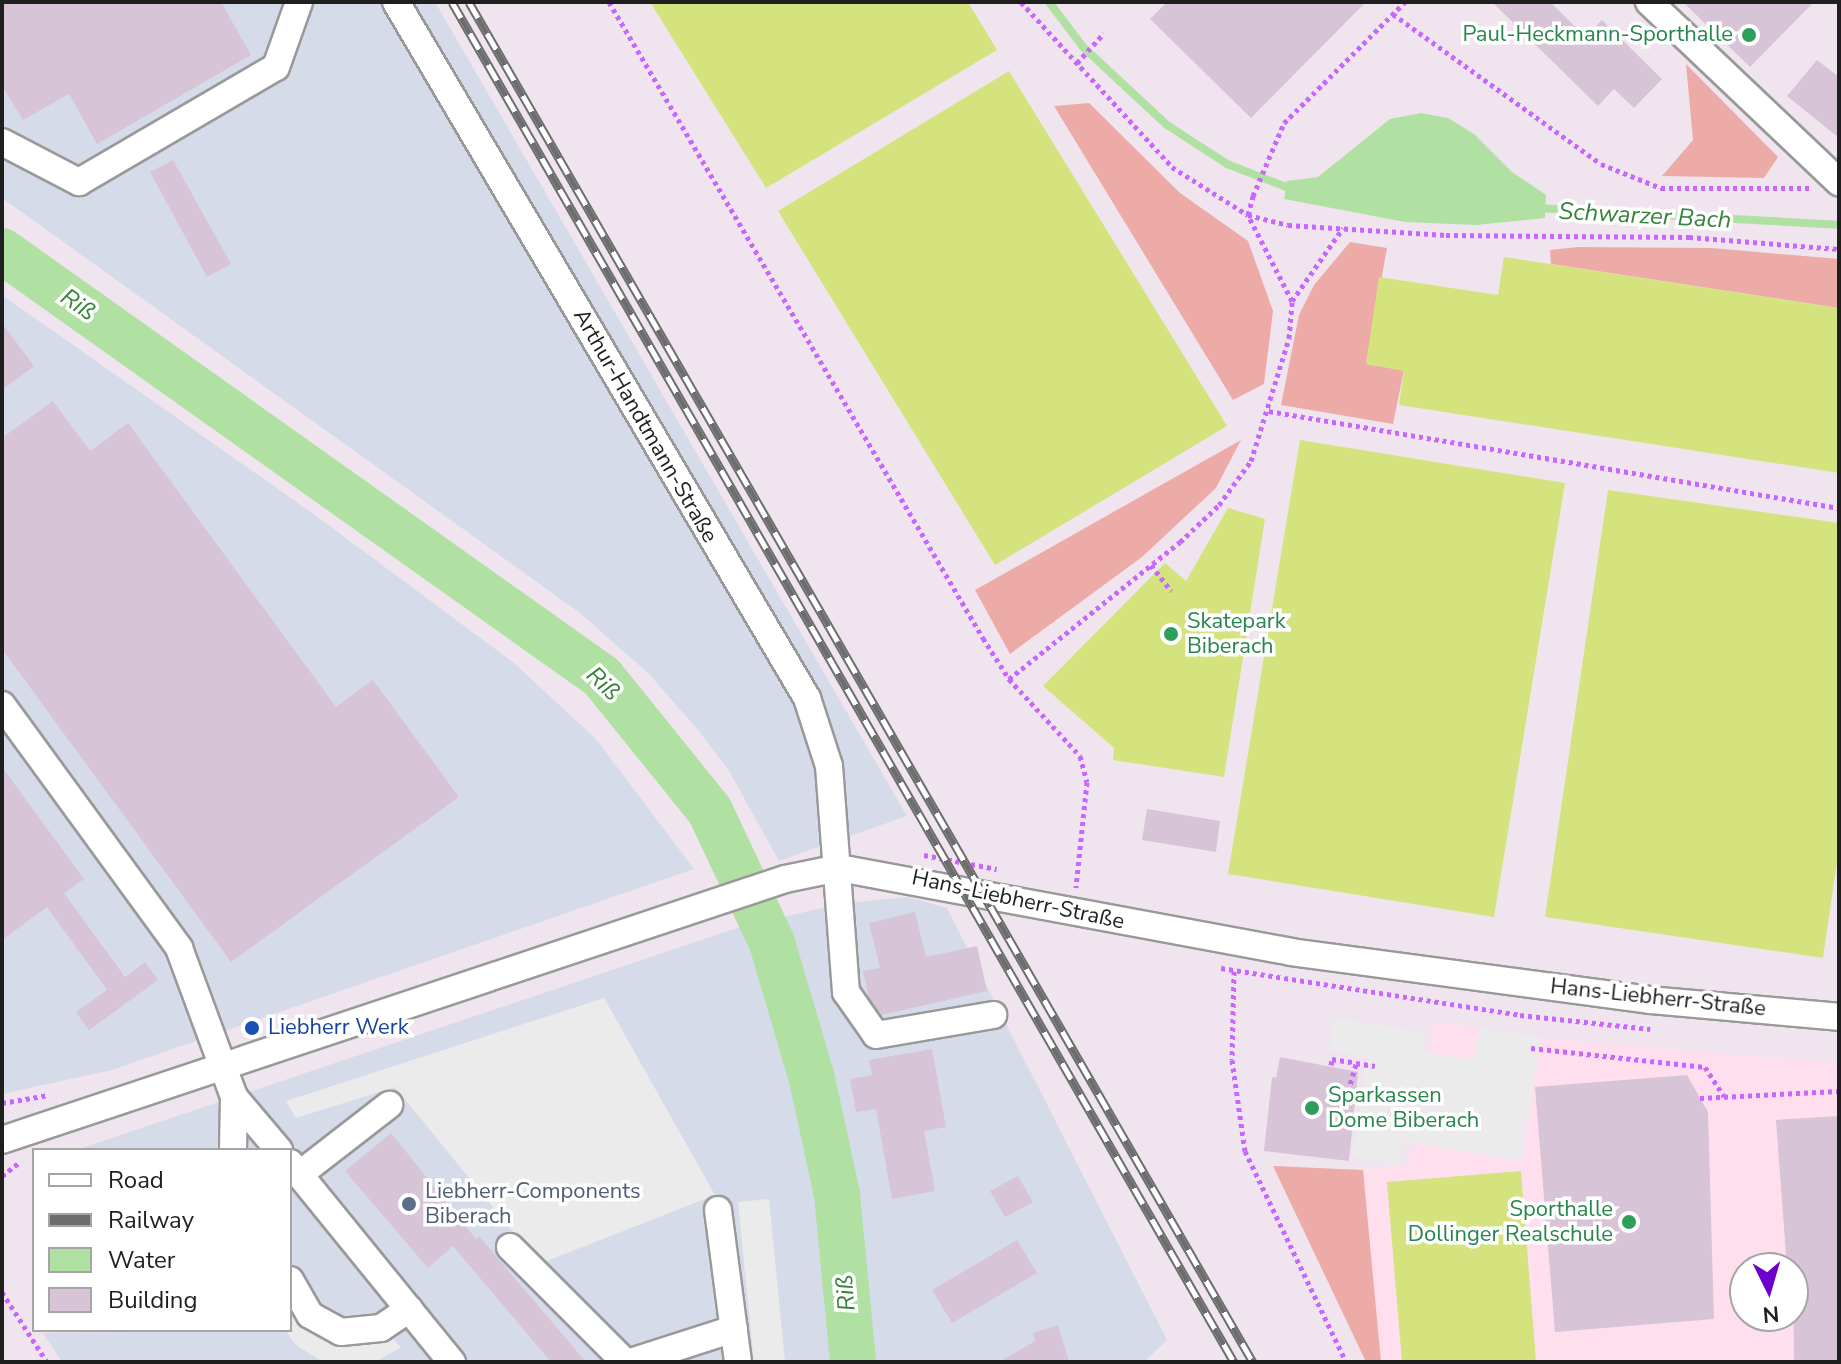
<!DOCTYPE html>
<html>
<head>
<meta charset="utf-8">
<style>
	body { margin:0 }
	#map { position:relative; width:1841px; height:1364px; overflow:hidden; background:#f0e5ee; font-family:"Nunito Sans",sans-serif }
	div>[style] { position:absolute }
	[style*='--x'] { left:calc(var(--x)*1px); top:calc(var(--y)*1px); width:calc(var(--w)*1px); rotate:calc(var(--a)*1deg) }
	.industrial>* { inset:0; background:#d6dbea }
	.education>* { inset:0; background:#ffdfee }
	.grass>* { inset:0; background:#edaba8 }
	.pitch>* { inset:0; background:#d4e37e }
	.parking>* { inset:0; background:#ebebeb }
	.water>* { inset:0; background:#b1e0a3 }
	.stream>* { height:8px; margin:-4px; padding:0 4px; transform-origin:4px; border-radius:4px; background:#b1e0a3 }
	.river>* { height:46px; margin:-23px; padding:0 23px; transform-origin:23px; border-radius:23px; background:#b1e0a3 }
	.building>* { inset:0; background:#d7c4d7 }
	.path>* { height:5px; margin-top:-2.5px; transform-origin:0; background:repeating-linear-gradient(90deg,#c867ff 0 4px,transparent 0 8px) }
	.roads { filter:drop-shadow(2px 0 #999) drop-shadow(-2px 0 #999) drop-shadow(0 2px #999) drop-shadow(0 -2px #999) }
	.minor>* { height:26px; margin:-13px; padding:0 13px; transform-origin:13px; border-radius:13px; background:#fff }
	.rail>* { height:9px; margin-top:-4.5px; transform-origin:0; background:repeating-linear-gradient(90deg,#fff 0 18px,#6d6d6d 0 36px); box-sizing:border-box; border-block:2px solid #6d6d6d }
	.dots>* { width:22px; height:22px; translate:-50% -50%; box-sizing:border-box; border:4px solid #fff; border-radius:50% }
	span { translate:-50% -50%; white-space:nowrap; text-align:center; line-height:1.15; -webkit-text-stroke:7px #fff; paint-order:stroke }
	.leisure-label { font-size:22px; color:#27864d }
	.right { translate:-100% -50%; text-align:right }
	.left { translate:0 -50%; text-align:left }
	.street-label { font-size:22px; color:#1f1f1f }
	.transit-label { font-size:22px; color:#164399 }
	.service-label { font-size:22px; color:#4e5e75 }
	.water-label { font-size:24px; color:#368339; font-style:italic }
	.frame { position:absolute; inset:0; border:4px solid #1f1f1f; pointer-events:none }
	.legend { position:absolute; left:32px; top:1148px; width:260px; height:184px; box-sizing:border-box; background:#fff; border:2px solid #a5a5a5; margin:0; padding:10px 14px; list-style:none; font-size:24px; color:#1f1f1f }
	.legend li { display:flex; align-items:center; gap:16px; height:40px }
	.legend b { width:40px; border:2px solid #a5a5a5 }
	.north { position:absolute; left:1729px; top:1252px; width:80px; height:80px; box-sizing:border-box; background:#fff; border:2px solid #a5a5a5; border-radius:50%; rotate:175deg; font-size:22px; font-weight:700; line-height:32px; text-align:center; color:#1f1f1f }
	.north::after { content:''; display:block; margin:auto; width:28px; height:36px; background:#6e00ce; clip-path:polygon(50% 0,100% 100%,50% 72%,0 100%) }
</style>
</head>
<body>
<div id="map">
	<div class="industrial">
		<i style="clip-path:polygon(2px 2px,435px 2px,907px 816px,779px 861px,729px 771px,698px 730px,649px 674px,580px 613px,2px 198px)"></i>
		<i style="clip-path:polygon(2px 295px,315px 515px,514px 663px,596px 739px,694px 869px,112px 1070px,2px 1094px)"></i>
		<i style="clip-path:polygon(907px 897px,947px 908px,1167px 1340px,1144px 1362px,62px 1362px,43px 1333px,290px 1330px,290px 1150px,76px 1150px,740px 927px,839px 904px)"></i>
	</div>
	<div class="education">
		<i style="clip-path:polygon(evenodd,1434px 1022px,1556px 1040px,1839px 1063px,1839px 1362px,1381px 1362px,1363px 1170px,1408px 1165px,1434px 1022px,1745px 1268px,1793px 1268px,1793px 1316px,1745px 1316px,1745px 1268px)"></i>
	</div>
	<div class="grass">
		<i style="clip-path:polygon(1686px 64px,1778px 157px,1764px 178px,1662px 176px,1693px 140px)"></i>
		<i style="clip-path:polygon(1089px 103px,1180px 193px,1248px 241px,1273px 311px,1264px 384px,1233px 400px,1054px 106px)"></i>
		<i style="clip-path:polygon(1350px 242px,1387px 248px,1366px 364px,1404px 370px,1393px 424px,1281px 405px,1299px 315px,1314px 285px)"></i>
		<i style="clip-path:polygon(1578px 247px,1712px 248px,1839px 259px,1839px 308px,1551px 264px,1550px 250px)"></i>
		<i style="clip-path:polygon(1241px 440px,1216px 488px,1142px 557px,1010px 654px,975px 590px)"></i>
		<i style="clip-path:polygon(1273px 1166px,1363px 1170px,1381px 1362px,1366px 1362px)"></i>
	</div>
	<div class="pitch">
		<i style="clip-path:polygon(650px 2px,968px 2px,997px 50px,766px 188px)"></i>
		<i style="clip-path:polygon(1009px 71px,1227px 426px,995px 565px,778px 211px)"></i>
		<i style="clip-path:polygon(1504px 257px,1839px 308px,1839px 473px,1399px 405px,1404px 371px,1366px 364px,1379px 277px,1498px 295px)"></i>
		<i style="clip-path:polygon(1300px 440px,1565px 483px,1494px 917px,1228px 874px)"></i>
		<i style="clip-path:polygon(1608px 490px,1839px 523px,1839px 848px,1823px 958px,1545px 917px)"></i>
		<i style="clip-path:polygon(1228px 508px,1265px 519px,1224px 777px,1113px 760px,1114px 748px,1043px 686px,1165px 563px,1186px 581px)"></i>
		<i style="clip-path:polygon(1521px 1171px,1536px 1362px,1402px 1362px,1387px 1182px)"></i>
	</div>
	<div class="parking">
		<i style="clip-path:polygon(604px 998px,715px 1195px,539px 1264px,395px 1087px,296px 1118px,286px 1101px)"></i>
		<i style="clip-path:polygon(1334px 1018px,1425px 1033px,1422px 1052px,1474px 1060px,1480px 1028px,1541px 1038px,1521px 1161px,1402px 1141px,1398px 1164px,1351px 1157px,1368px 1056px,1329px 1050px)"></i>
		<i style="clip-path:polygon(769px 1199px,785px 1362px,754px 1362px,738px 1202px)"></i>
		<i style="clip-path:polygon(290px 1280px,311px 1315px,381px 1328px,401px 1347px,376px 1362px,323px 1362px,296px 1345px,285px 1330px,290px 1330px)"></i>
	</div>
	<div class="water">
		<i style="clip-path:polygon(1421px 113px,1448px 118px,1474px 134px,1512px 172px,1546px 195px,1545px 218px,1476px 225px,1405px 222px,1284px 199px,1287px 181px,1318px 177px,1390px 119px)"></i>
	</div>
	<div class="stream">
		<i style="--x:1049;--y:2;--w:56;--a:52.9"></i>
		<i style="--x:1083;--y:47;--w:115;--a:42.9"></i>
		<i style="--x:1167;--y:125;--w:72;--a:33"></i>
		<i style="--x:1227;--y:164;--w:72;--a:21.2"></i>
		<i style="--x:1537;--y:208;--w:302;--a:3.2"></i>
	</div>
	<div class="river">
		<i style="--x:2;--y:251;--w:736;--a:35.37"></i>
		<i style="--x:602;--y:677;--w:172;--a:51.1"></i>
		<i style="--x:710;--y:811;--w:146;--a:64.8"></i>
		<i style="--x:772;--y:943;--w:142;--a:73.6"></i>
		<i style="--x:812;--y:1079;--w:119;--a:77.8"></i>
		<i style="--x:837;--y:1195;--w:168;--a:84.5"></i>
	</div>
	<div class="building">
		<i style="clip-path:polygon(2px 2px,221px 2px,251px 55px,97px 144px,69px 94px,23px 120px,2px 86px)"></i>
		<i style="clip-path:polygon(1167px 2px,1366px 2px,1251px 118px,1150px 19px)"></i>
		<i style="clip-path:polygon(1492px 2px,1550px 2px,1585px 36px,1602px 20px,1662px 79px,1634px 108px,1614px 89px,1598px 106px)"></i>
		<i style="clip-path:polygon(1683px 2px,1814px 2px,1750px 67px)"></i>
		<i style="clip-path:polygon(1817px 60px,1839px 77px,1839px 138px,1787px 96px)"></i>
		<i style="clip-path:polygon(173px 160px,231px 264px,207px 277px,150px 172px)"></i>
		<i style="clip-path:polygon(2px 323px,34px 366px,2px 390px)"></i>
		<i style="clip-path:polygon(53px 401px,90px 451px,128px 423px,336px 707px,373px 680px,459px 797px,231px 962px,2px 649px,2px 438px)"></i>
		<i style="clip-path:polygon(2px 767px,84px 879px,64px 893px,125px 977px,145px 962px,158px 980px,89px 1030px,76px 1012px,107px 990px,47px 907px,2px 940px)"></i>
		<i style="clip-path:polygon(1147px 809px,1220px 821px,1216px 852px,1142px 840px)"></i>
		<i style="clip-path:polygon(915px 912px,926px 957px,977px 946px,987px 991px,881px 1015px,869px 998px,863px 971px,880px 968px,869px 923px)"></i>
		<i style="clip-path:polygon(932px 1049px,946px 1127px,924px 1131px,935px 1191px,892px 1199px,876px 1109px,856px 1112px,850px 1079px,872px 1075px,869px 1060px)"></i>
		<i style="clip-path:polygon(1280px 1057px,1358px 1072px,1349px 1161px,1264px 1151px,1272px 1077px,1276px 1078px)"></i>
		<i style="clip-path:polygon(1687px 1075px,1708px 1112px,1714px 1319px,1555px 1332px,1535px 1087px)"></i>
		<i style="clip-path:polygon(1839px 1116px,1839px 1362px,1794px 1362px,1793px 1268px,1787px 1268px,1776px 1120px)"></i>
		<i style="clip-path:polygon(391px 1133px,476px 1239px,479px 1236px,586px 1362px,551px 1362px,453px 1246px,428px 1268px,345px 1171px)"></i>
		<i style="clip-path:polygon(1018px 1176px,1033px 1202px,1005px 1217px,990px 1191px)"></i>
		<i style="clip-path:polygon(1017px 1240px,1037px 1273px,952px 1323px,932px 1290px)"></i>
		<i style="clip-path:polygon(1058px 1325px,1069px 1362px,999px 1362px,1035px 1341px,1033px 1333px)"></i>
	</div>
	<div class="path">
		<i style="--x:609;--y:2;--w:738;--a:59.54"></i>
		<i style="--x:983;--y:638;--w:49;--a:57.6"></i>
		<i style="--x:1009;--y:679;--w:105;--a:47.3"></i>
		<i style="--x:1080;--y:756;--w:27;--a:75"></i>
		<i style="--x:1087;--y:782;--w:106;--a:96"></i>
		<i style="--x:1021;--y:2;--w:224;--a:47.5"></i>
		<i style="--x:1172;--y:167;--w:90;--a:32.3"></i>
		<i style="--x:1248;--y:215;--w:41;--a:14"></i>
		<i style="--x:1288;--y:225;--w:158;--a:3.6"></i>
		<i style="--x:1446;--y:235;--w:243;--a:0.5"></i>
		<i style="--x:1689;--y:237;--w:150;--a:4.6"></i>
		<i style="--x:1393;--y:14;--w:256;--a:35.8"></i>
		<i style="--x:1601;--y:164;--w:65;--a:21.8"></i>
		<i style="--x:1661;--y:188;--w:149;--a:0"></i>
		<i style="--x:1077;--y:63;--w:40;--a:-48"></i>
		<i style="--x:1292;--y:301;--w:97;--a:-117.1"></i>
		<i style="--x:1248;--y:215;--w:20;--a:-75"></i>
		<i style="--x:1253;--y:196;--w:79;--a:-67"></i>
		<i style="--x:1284;--y:123;--w:171;--a:-45"></i>
		<i style="--x:1269;--y:411;--w:578;--a:9.66"></i>
		<i style="--x:1151;--y:565;--w:33;--a:52"></i>
		<i style="--x:1009;--y:679;--w:219;--a:-38.7"></i>
		<i style="--x:1180;--y:542;--w:54;--a:-43.5"></i>
		<i style="--x:1219;--y:505;--w:54;--a:-54"></i>
		<i style="--x:1251;--y:461;--w:129;--a:-72.8"></i>
		<i style="--x:1289;--y:338;--w:37;--a:-85"></i>
		<i style="--x:1292;--y:301;--w:89;--a:-55.1"></i>
		<i style="--x:924;--y:855;--w:74;--a:10.9"></i>
		<i style="--x:1221;--y:968;--w:303;--a:8.9"></i>
		<i style="--x:1520;--y:1015;--w:131;--a:6.1"></i>
		<i style="--x:1234;--y:971;--w:89;--a:91.3"></i>
		<i style="--x:1232;--y:1060;--w:92;--a:81.9"></i>
		<i style="--x:1245;--y:1151;--w:234;--a:64.4"></i>
		<i style="--x:1531;--y:1048;--w:175;--a:6.2"></i>
		<i style="--x:1705;--y:1067;--w:35;--a:57"></i>
		<i style="--x:1331;--y:1065;--w:6;--a:-81"></i>
		<i style="--x:1332;--y:1059;--w:24;--a:9"></i>
		<i style="--x:1700;--y:1098;--w:139;--a:-2.9"></i>
		<i style="--x:1346;--y:1099;--w:37;--a:-74"></i>
		<i style="--x:1356;--y:1063;--w:19;--a:9"></i>
		<i style="--x:2;--y:1103;--w:47;--a:-9.9"></i>
		<i style="--x:2;--y:1176;--w:23;--a:-38"></i>
		<i style="--x:2;--y:1292;--w:83;--a:57.3"></i>
	</div>
	<div class="roads">
		<div class="minor">
			<i style="--x:396;--y:2;--w:808;--a:59.44"></i>
			<i style="--x:807;--y:698;--w:71;--a:72.1"></i>
			<i style="--x:829;--y:766;--w:227;--a:85.7"></i>
			<i style="--x:846;--y:992;--w:52;--a:55.1"></i>
			<i style="--x:876;--y:1035;--w:119;--a:-9.7"></i>
			<i style="--x:1649;--y:2;--w:262;--a:43.5"></i>
			<i style="--x:2;--y:142;--w:87;--a:27.5"></i>
			<i style="--x:79;--y:182;--w:228;--a:-30.3"></i>
			<i style="--x:276;--y:67;--w:69;--a:-70.5"></i>
			<i style="--x:2;--y:705;--w:301;--a:53.9"></i>
			<i style="--x:179;--y:948;--w:159;--a:69.7"></i>
			<i style="--x:234;--y:1097;--w:70;--a:49.7"></i>
			<i style="--x:2;--y:1140;--w:825;--a:-18.43"></i>
			<i style="--x:785;--y:879;--w:55;--a:-11.5"></i>
			<i style="--x:839;--y:868;--w:460;--a:10.5"></i>
			<i style="--x:1291;--y:952;--w:362;--a:7.6"></i>
			<i style="--x:1650;--y:1000;--w:190;--a:5.1"></i>
			<i style="--x:233;--y:1150;--w:53;--a:-88.9"></i>
			<i style="--x:290;--y:1163;--w:257;--a:50.9"></i>
			<i style="--x:300;--y:1174;--w:113;--a:-37.8"></i>
			<i style="--x:718;--y:1210;--w:153;--a:82.5"></i>
			<i style="--x:510;--y:1247;--w:163;--a:45"></i>
			<i style="--x:290;--y:1280;--w:40;--a:60.3"></i>
			<i style="--x:310;--y:1315;--w:35;--a:29"></i>
			<i style="--x:341;--y:1332;--w:40;--a:-5.7"></i>
			<i style="--x:381;--y:1328;--w:34;--a:-34"></i>
			<i style="--x:631;--y:1362;--w:108;--a:-17.8"></i>
		</div>
	</div>
	<div class="rail">
		<i style="--x:452;--y:2;--w:1569;--a:60.1"></i>
		<i style="--x:469;--y:2;--w:1570;--a:60.04"></i>
	</div>
	<div class="dots">
		<i style="left:1749px;top:35px;background:#2e9e5b"></i>
		<i style="left:1171px;top:634px;background:#2e9e5b"></i>
		<i style="left:252px;top:1028px;background:#1a4fb4"></i>
		<i style="left:1312px;top:1108px;background:#2e9e5b"></i>
		<i style="left:409px;top:1204px;background:#5c6f8a"></i>
		<i style="left:1629px;top:1222px;background:#2e9e5b"></i>
	</div>
	<div class="leisure-label">
		<span class="right" style="left:1733px;top:35px">Paul-Heckmann-Sporthalle</span>
		<span class="left" style="left:1187px;top:634px">Skatepark<br>Biberach</span>
		<span class="left" style="left:1328px;top:1108px">Sparkassen<br>Dome Biberach</span>
		<span class="right" style="left:1613px;top:1222px">Sporthalle<br>Dollinger Realschule</span>
	</div>
	<div class="street-label">
		<span style="left:645px;top:426px;rotate:60deg">Arthur-Handtmann-Straße</span>
		<span style="left:1018px;top:900px;rotate:12deg">Hans-Liebherr-Straße</span>
		<span style="left:1658px;top:998px;rotate:6deg">Hans-Liebherr-Straße</span>
	</div>
	<div class="transit-label">
		<span class="left" style="left:268px;top:1028px">Liebherr Werk</span>
	</div>
	<div class="service-label">
		<span class="left" style="left:425px;top:1204px">Liebherr-Components<br>Biberach</span>
	</div>
	<div class="water-label">
		<span style="left:1645px;top:216px;rotate:3deg">Schwarzer Bach</span>
		<span style="left:78px;top:305px;rotate:35deg">Riß</span>
		<span style="left:603px;top:684px;rotate:44deg">Riß</span>
		<span style="left:846px;top:1293px;rotate:-95deg">Riß</span>
	</div>
	<div class="frame"></div>
	<ul class="legend">
	<li><b style="height:10px;background:#fff"></b>Road</li>
	<li><b style="height:10px;background:#6d6d6d"></b>Railway</li>
	<li><b style="height:22px;background:#b1e0a3"></b>Water</li>
	<li><b style="height:22px;background:#d7c4d7"></b>Building</li>
	</ul>
	<div class="north">N</div>
</div>
</body>
</html>
